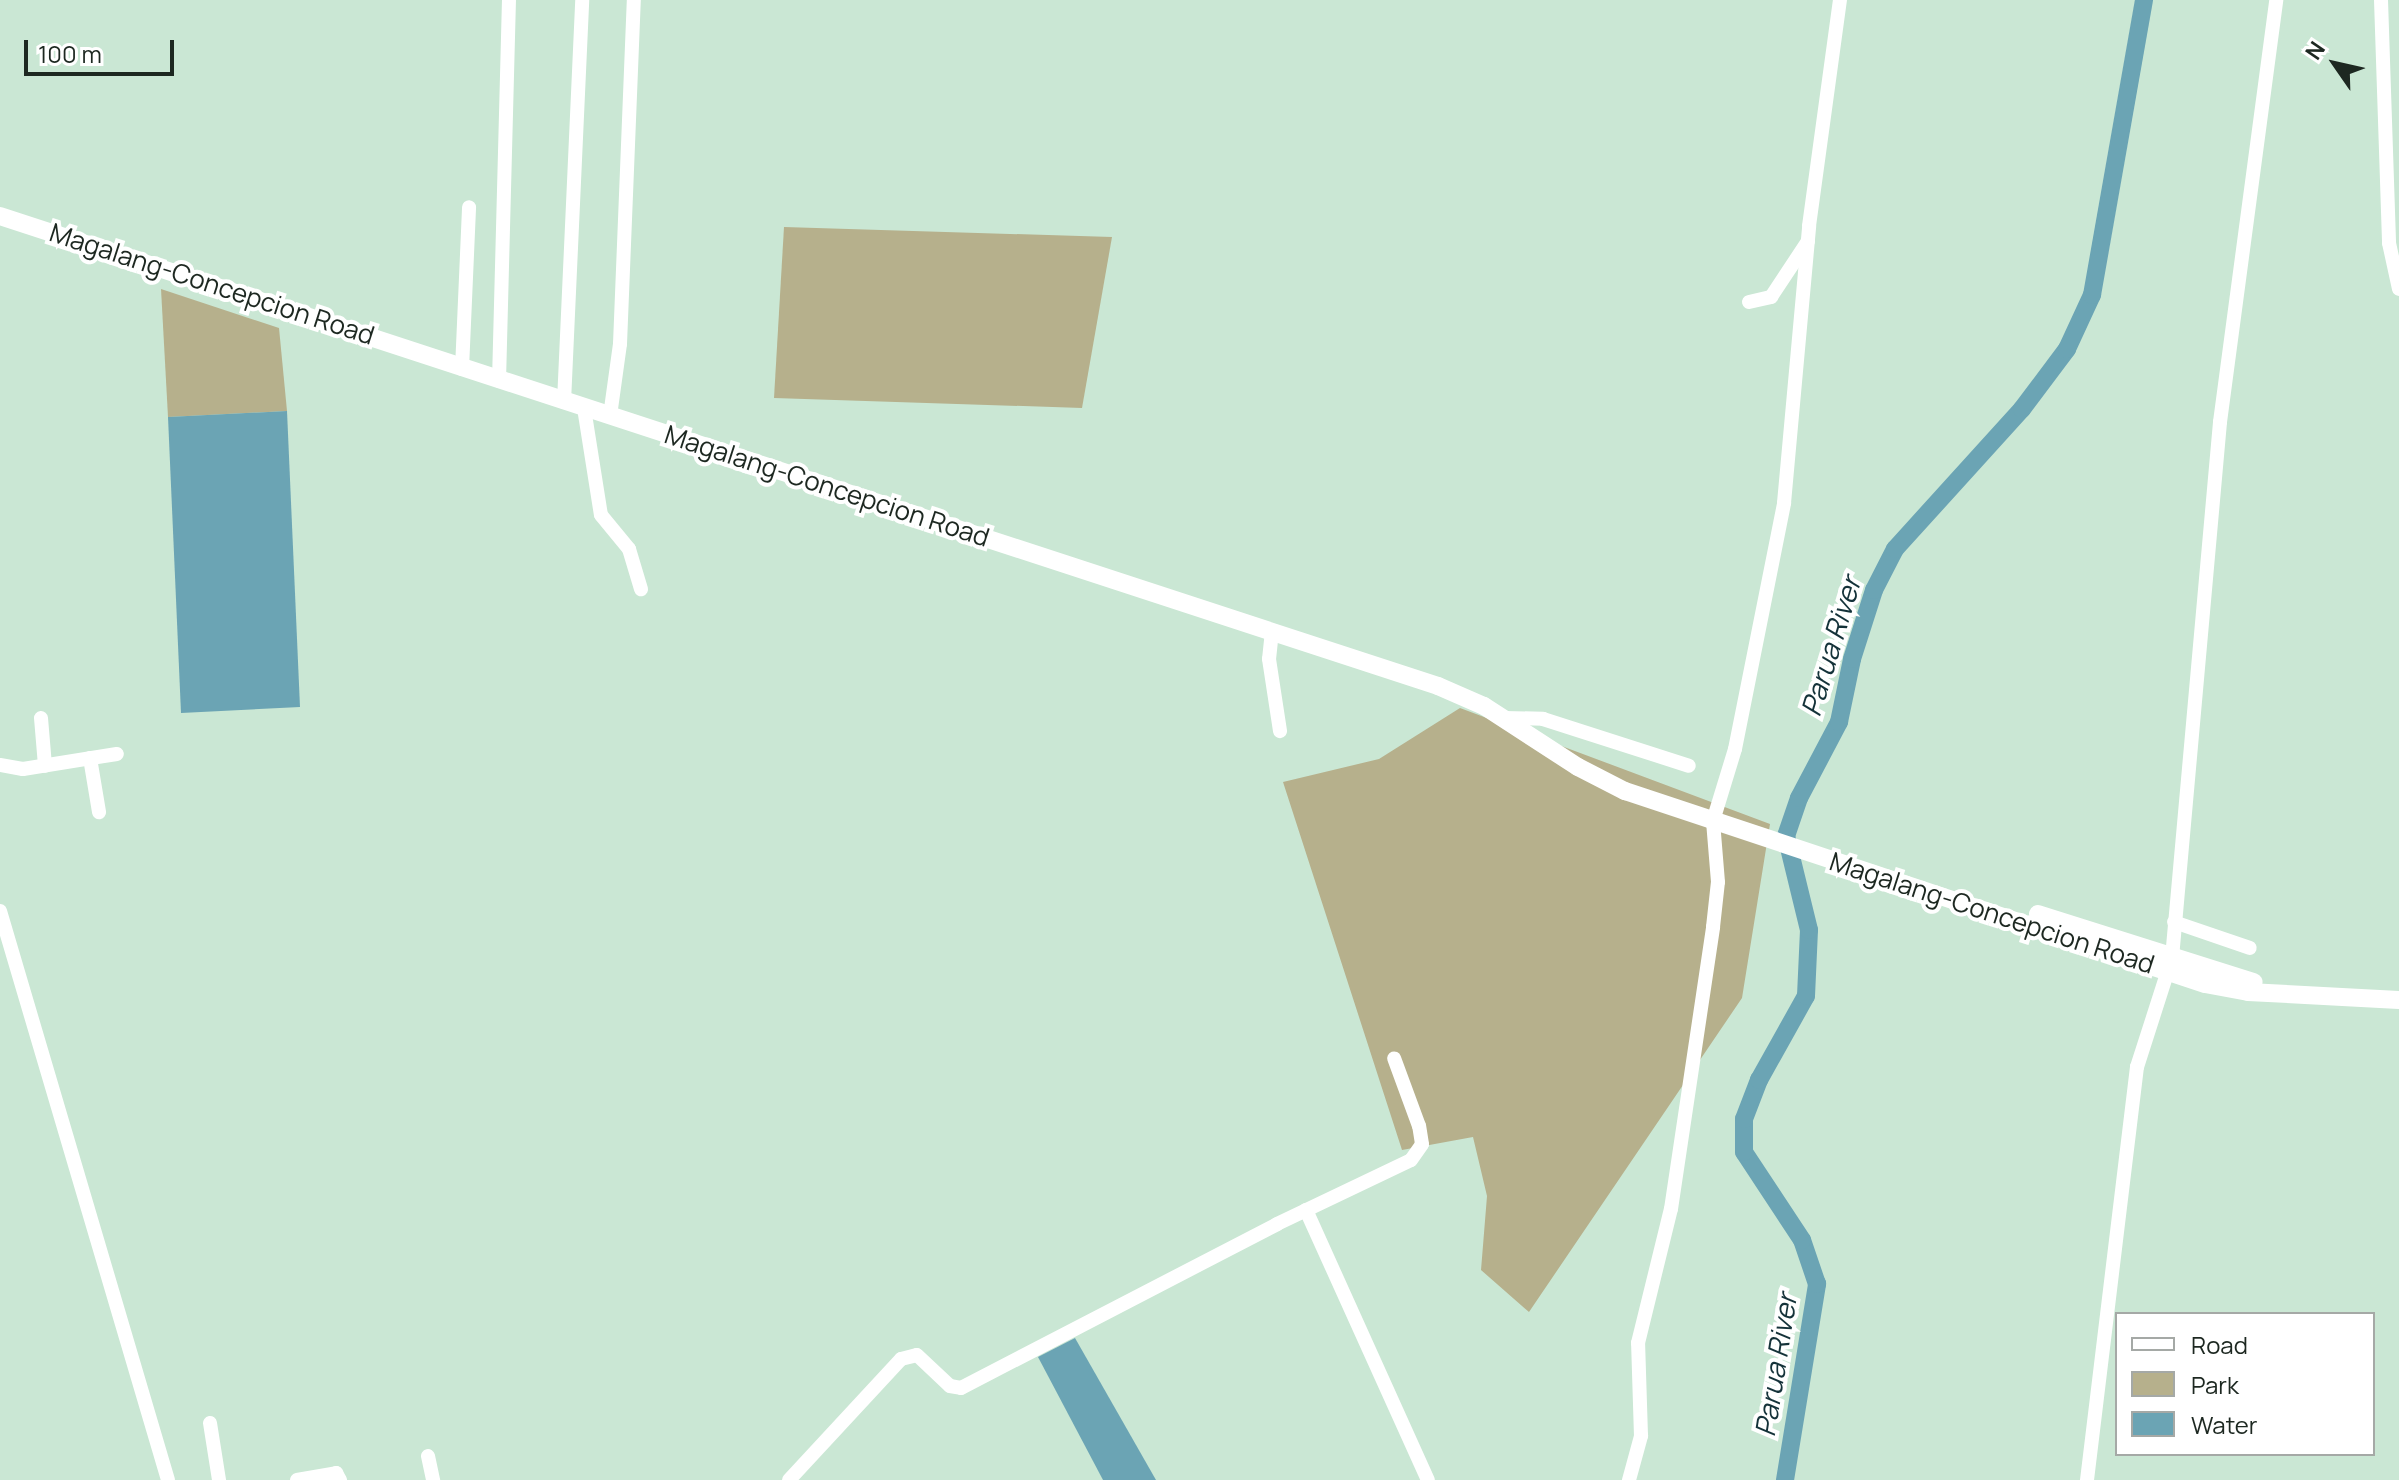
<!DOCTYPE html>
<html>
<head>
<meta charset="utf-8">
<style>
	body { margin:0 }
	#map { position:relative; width:2399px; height:1480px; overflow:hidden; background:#cae7d4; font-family:Manrope,sans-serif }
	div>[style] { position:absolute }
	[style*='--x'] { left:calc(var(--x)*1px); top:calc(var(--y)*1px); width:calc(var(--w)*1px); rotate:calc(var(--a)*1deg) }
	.green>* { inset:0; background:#b6b08c }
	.water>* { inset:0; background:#6ba4b4 }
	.river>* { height:18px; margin:-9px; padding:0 9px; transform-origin:9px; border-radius:9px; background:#6ba4b4 }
	.minor>* { height:14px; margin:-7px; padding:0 7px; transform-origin:7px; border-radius:7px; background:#fff }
	.major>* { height:18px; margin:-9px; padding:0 9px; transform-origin:9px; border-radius:9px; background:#fff }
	span { translate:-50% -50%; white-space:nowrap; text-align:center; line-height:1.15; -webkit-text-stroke:8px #fff; paint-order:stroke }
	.street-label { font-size:26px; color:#1d2821 }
	.water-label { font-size:28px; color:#143239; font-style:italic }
	.legend { position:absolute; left:2115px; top:1312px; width:260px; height:144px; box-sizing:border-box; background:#fff; border:2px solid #a5a9a6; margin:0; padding:10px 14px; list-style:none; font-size:24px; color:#1d2821 }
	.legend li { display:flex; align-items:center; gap:16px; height:40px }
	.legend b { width:40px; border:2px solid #a5a9a6 }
	.north { position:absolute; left:2295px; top:24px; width:80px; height:80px; -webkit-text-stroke:6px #fff; paint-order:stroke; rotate:304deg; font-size:22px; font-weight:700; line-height:32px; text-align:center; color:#1d2821 }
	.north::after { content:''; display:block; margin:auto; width:28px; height:36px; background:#1d2821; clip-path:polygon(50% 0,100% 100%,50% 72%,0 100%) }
	.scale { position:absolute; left:24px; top:40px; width:150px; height:36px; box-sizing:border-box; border:4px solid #1d2821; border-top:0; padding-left:10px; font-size:24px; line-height:28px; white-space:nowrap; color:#1d2821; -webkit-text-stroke:6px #fff; paint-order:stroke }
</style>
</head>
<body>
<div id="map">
	<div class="green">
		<i style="clip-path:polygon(784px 227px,1112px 237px,1082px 408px,774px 398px)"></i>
		<i style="clip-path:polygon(161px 289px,279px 328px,287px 411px,168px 417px)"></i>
		<i style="clip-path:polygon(1460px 708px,1770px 824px,1742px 998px,1529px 1312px,1481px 1270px,1487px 1196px,1473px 1137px,1402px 1150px,1283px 782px,1379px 759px)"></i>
	</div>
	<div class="water">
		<i style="clip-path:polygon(287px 411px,300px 707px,181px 713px,168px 417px)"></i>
		<i style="clip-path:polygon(1075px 1338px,1156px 1480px,1103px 1480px,1038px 1357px)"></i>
	</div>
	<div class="river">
		<i style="--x:1785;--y:1480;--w:199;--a:-80.7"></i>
		<i style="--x:1817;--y:1284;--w:46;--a:-108.8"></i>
		<i style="--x:1802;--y:1240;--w:105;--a:-123.4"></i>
		<i style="--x:1744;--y:1152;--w:33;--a:-90"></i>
		<i style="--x:1744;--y:1119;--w:42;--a:-69"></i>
		<i style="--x:1759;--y:1080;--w:96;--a:-60.8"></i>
		<i style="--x:1806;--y:996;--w:66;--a:-87.4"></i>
		<i style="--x:1809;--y:930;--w:97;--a:-103.7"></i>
		<i style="--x:1786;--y:836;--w:40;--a:-71.1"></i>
		<i style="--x:1799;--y:798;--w:86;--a:-62.2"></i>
		<i style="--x:1839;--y:722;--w:64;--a:-78.3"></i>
		<i style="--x:1852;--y:659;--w:72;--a:-72.3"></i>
		<i style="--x:1874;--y:590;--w:46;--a:-62.9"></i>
		<i style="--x:1895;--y:549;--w:189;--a:-47.8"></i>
		<i style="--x:2022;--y:409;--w:75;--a:-53.1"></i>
		<i style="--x:2067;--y:349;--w:60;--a:-65.2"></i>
		<i style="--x:2092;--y:295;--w:300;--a:-80"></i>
	</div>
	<div class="minor">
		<i style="--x:2381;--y:0;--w:243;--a:88.1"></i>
		<i style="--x:2389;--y:243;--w:47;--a:77.7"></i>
		<i style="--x:1749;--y:302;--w:23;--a:-13"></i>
		<i style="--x:1771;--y:297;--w:67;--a:-56.5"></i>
		<i style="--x:462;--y:369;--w:162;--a:-87.5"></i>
		<i style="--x:499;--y:381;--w:381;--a:-88.5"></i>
		<i style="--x:564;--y:402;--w:402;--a:-87.4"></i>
		<i style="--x:584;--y:408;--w:108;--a:81"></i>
		<i style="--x:601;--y:515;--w:44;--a:50.5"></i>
		<i style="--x:629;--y:549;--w:42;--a:73.3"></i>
		<i style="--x:610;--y:416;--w:73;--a:-82.1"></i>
		<i style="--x:620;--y:344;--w:344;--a:-87.7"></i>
		<i style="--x:1272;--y:631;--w:28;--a:96"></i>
		<i style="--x:1269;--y:659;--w:73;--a:81.3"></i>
		<i style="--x:41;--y:718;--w:48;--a:85.2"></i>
		<i style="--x:1504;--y:718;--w:39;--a:1"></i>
		<i style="--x:1543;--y:719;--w:153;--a:17.8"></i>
		<i style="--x:90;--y:758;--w:55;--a:80.5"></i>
		<i style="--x:0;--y:765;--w:23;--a:10"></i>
		<i style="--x:23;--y:769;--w:95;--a:-9.1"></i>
		<i style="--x:0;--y:911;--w:593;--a:73.55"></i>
		<i style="--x:2174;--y:922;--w:80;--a:18.9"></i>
		<i style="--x:1306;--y:1210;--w:296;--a:65.7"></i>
		<i style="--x:210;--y:1423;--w:58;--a:81"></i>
		<i style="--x:428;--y:1456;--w:25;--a:78"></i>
		<i style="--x:297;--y:1480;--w:40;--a:-10"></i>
		<i style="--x:336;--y:1473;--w:8;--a:60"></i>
		<i style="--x:789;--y:1480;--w:165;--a:-47.2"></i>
		<i style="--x:901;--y:1359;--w:16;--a:-14"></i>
		<i style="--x:917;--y:1355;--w:45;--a:43.2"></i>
		<i style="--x:950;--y:1386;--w:11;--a:10"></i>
		<i style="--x:961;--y:1388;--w:356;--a:-27.4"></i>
		<i style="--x:1277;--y:1224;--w:148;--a:-25.5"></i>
		<i style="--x:1411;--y:1160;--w:19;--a:-55"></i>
		<i style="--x:1422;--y:1144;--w:18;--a:-99"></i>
		<i style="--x:1419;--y:1126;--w:72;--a:-110.2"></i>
		<i style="--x:1629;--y:1480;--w:46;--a:-74.7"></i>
		<i style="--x:1641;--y:1436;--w:93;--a:-91.8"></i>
		<i style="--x:1638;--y:1343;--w:138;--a:-76.2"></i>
		<i style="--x:1671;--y:1209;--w:285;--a:-81.5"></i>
		<i style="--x:1713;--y:927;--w:45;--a:-83.7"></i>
		<i style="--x:1718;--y:882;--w:61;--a:-94.7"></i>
		<i style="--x:1713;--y:821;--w:75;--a:-73"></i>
		<i style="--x:1735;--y:749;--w:251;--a:-78.7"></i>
		<i style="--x:1784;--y:503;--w:278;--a:-84.8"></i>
		<i style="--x:1809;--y:226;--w:228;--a:-82.2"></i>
		<i style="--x:2087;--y:1480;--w:416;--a:-83.1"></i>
		<i style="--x:2137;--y:1067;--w:114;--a:-72.2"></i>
		<i style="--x:2172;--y:958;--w:538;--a:-84.88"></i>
		<i style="--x:2220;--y:422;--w:426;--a:-82.4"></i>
	</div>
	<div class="major">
		<i style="--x:0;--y:216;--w:1513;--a:18.1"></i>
		<i style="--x:1438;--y:686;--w:50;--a:23.5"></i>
		<i style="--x:1484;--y:706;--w:112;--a:33"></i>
		<i style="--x:1578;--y:767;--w:53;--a:27.1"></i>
		<i style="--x:1625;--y:791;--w:611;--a:18.41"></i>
		<i style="--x:2205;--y:984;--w:44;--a:10.5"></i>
		<i style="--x:2248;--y:992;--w:151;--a:3"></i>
		<i style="--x:2038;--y:914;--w:226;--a:17.5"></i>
	</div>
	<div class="street-label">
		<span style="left:212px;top:284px;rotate:18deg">Magalang-Concepcion Road</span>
		<span style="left:827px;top:486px;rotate:18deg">Magalang-Concepcion Road</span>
		<span style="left:1992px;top:913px;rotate:18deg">Magalang-Concepcion Road</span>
	</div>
	<div class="water-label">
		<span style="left:1830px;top:646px;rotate:-73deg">Parua River</span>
		<span style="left:1775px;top:1365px;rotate:-81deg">Parua River</span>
	</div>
	<ul class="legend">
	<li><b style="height:10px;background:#fff"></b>Road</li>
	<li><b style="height:22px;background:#b6b08c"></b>Park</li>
	<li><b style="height:22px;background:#6ba4b4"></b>Water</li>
	</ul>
	<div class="north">N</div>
	<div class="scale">100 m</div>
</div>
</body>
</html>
